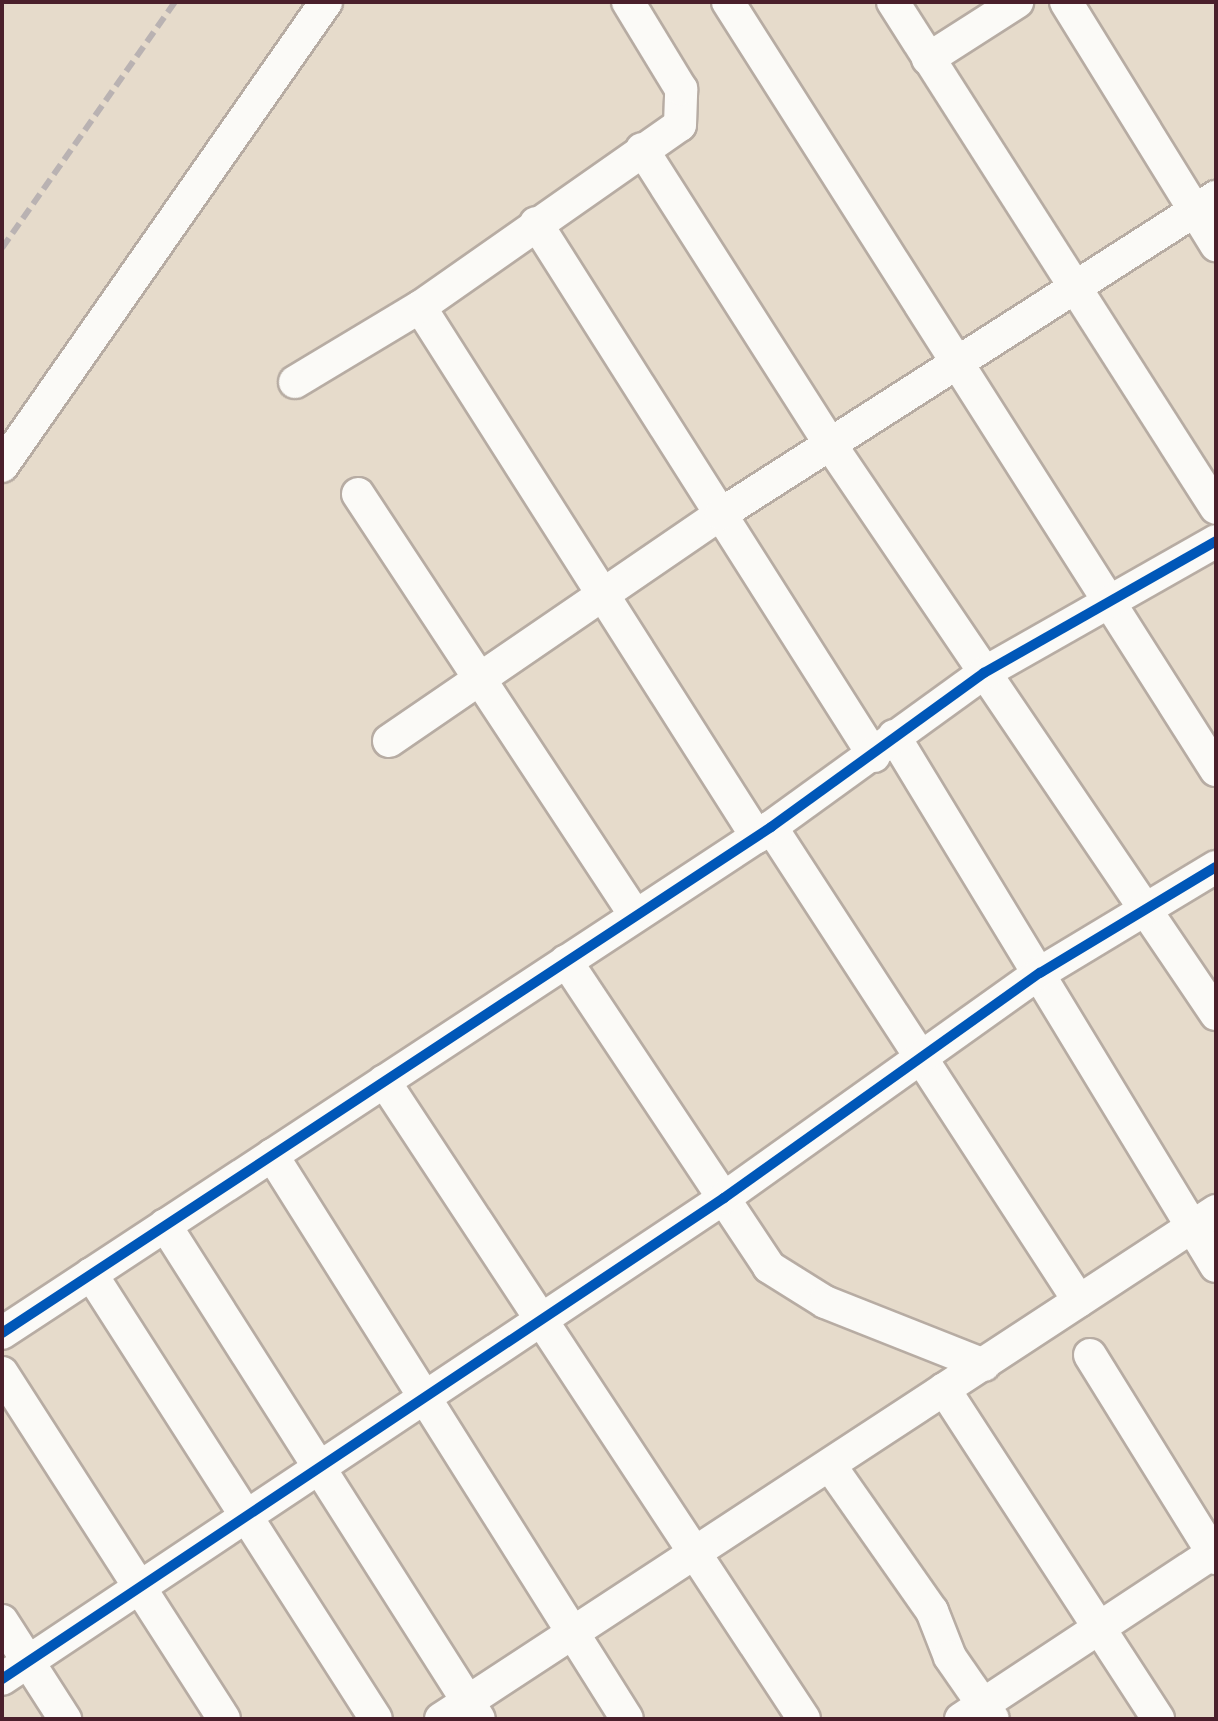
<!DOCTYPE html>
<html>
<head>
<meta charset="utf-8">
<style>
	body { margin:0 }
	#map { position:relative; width:1218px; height:1721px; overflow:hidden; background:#e6dbcb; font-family:Dekko,sans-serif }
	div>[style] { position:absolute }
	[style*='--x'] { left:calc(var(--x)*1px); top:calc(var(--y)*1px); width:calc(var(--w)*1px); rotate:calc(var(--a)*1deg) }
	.roads { filter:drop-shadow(2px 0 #b7aca3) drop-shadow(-2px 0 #b7aca3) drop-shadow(0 2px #b7aca3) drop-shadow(0 -2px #b7aca3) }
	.minor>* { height:32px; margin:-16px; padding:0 16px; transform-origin:16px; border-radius:16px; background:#fbfaf7 }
	.rail>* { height:6px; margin-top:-3px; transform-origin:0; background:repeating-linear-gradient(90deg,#b9b2b2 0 12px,transparent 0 18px) }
	.cycleway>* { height:10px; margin:-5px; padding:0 5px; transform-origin:5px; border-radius:5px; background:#0057b8 }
	span { translate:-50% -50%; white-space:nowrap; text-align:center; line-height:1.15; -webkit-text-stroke:8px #fcf5e5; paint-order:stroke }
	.frame { position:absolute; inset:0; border:4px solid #4a1f2b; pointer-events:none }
</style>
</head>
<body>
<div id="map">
	<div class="roads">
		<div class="minor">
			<i style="--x:728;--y:2;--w:910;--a:57.57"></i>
			<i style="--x:893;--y:2;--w:600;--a:57.45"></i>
			<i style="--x:1066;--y:2;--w:286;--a:58.3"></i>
			<i style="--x:928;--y:59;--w:106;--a:-32.6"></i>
			<i style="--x:642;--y:149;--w:353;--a:57.5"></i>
			<i style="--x:832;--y:447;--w:685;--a:55.89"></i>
			<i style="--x:536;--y:223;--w:631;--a:57.62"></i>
			<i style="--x:420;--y:307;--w:628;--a:57.55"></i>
			<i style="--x:295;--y:382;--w:146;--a:-31"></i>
			<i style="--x:420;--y:307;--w:317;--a:-35"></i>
			<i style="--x:680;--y:125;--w:36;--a:-88"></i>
			<i style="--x:681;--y:89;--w:102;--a:-121.3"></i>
			<i style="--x:2;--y:466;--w:566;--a:-55.07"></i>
			<i style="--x:358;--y:494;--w:504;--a:56.66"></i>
			<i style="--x:894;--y:736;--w:620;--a:58.72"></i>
			<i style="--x:389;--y:741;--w:402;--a:-34.4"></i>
			<i style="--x:721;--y:514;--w:588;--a:-32.64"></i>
			<i style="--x:771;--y:827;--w:565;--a:56.98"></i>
			<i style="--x:566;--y:961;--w:367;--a:56.4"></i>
			<i style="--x:769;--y:1267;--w:66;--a:32"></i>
			<i style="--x:825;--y:1302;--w:171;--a:21.6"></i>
			<i style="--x:384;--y:1081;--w:764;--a:56.64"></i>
			<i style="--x:272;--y:1155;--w:666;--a:57.81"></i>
			<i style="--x:165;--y:1225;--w:585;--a:57.56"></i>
			<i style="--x:91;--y:1274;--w:528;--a:57.36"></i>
			<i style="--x:2;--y:1333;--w:921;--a:-33.34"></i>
			<i style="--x:771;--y:827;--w:263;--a:-35.9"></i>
			<i style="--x:984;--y:673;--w:267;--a:-29.6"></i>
			<i style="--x:1090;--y:1355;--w:239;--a:58.2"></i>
			<i style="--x:2;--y:1373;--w:411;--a:57.3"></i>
			<i style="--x:944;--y:1389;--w:393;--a:57"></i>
			<i style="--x:831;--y:1467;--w:176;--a:55"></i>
			<i style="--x:932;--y:1611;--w:49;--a:68.6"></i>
			<i style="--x:950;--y:1657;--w:75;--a:55.3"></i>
			<i style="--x:2;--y:1621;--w:117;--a:57.3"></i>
			<i style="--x:2;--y:1679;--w:868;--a:-33.67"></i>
			<i style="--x:724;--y:1198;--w:388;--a:-35.5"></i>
			<i style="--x:1040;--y:973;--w:205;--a:-31.1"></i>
			<i style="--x:441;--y:1719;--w:927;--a:-33.24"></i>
			<i style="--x:961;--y:1719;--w:305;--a:-33.4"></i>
		</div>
	</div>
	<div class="rail">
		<i style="--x:2;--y:248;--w:301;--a:-54.9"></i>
	</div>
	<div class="cycleway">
		<i style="--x:2;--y:1333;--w:921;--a:-33.34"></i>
		<i style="--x:771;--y:827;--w:263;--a:-35.9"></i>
		<i style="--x:984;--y:673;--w:267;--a:-29.6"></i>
		<i style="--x:2;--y:1679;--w:868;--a:-33.67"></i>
		<i style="--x:724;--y:1198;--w:388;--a:-35.5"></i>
		<i style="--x:1040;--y:973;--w:205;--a:-31.1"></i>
	</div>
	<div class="frame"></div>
</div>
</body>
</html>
